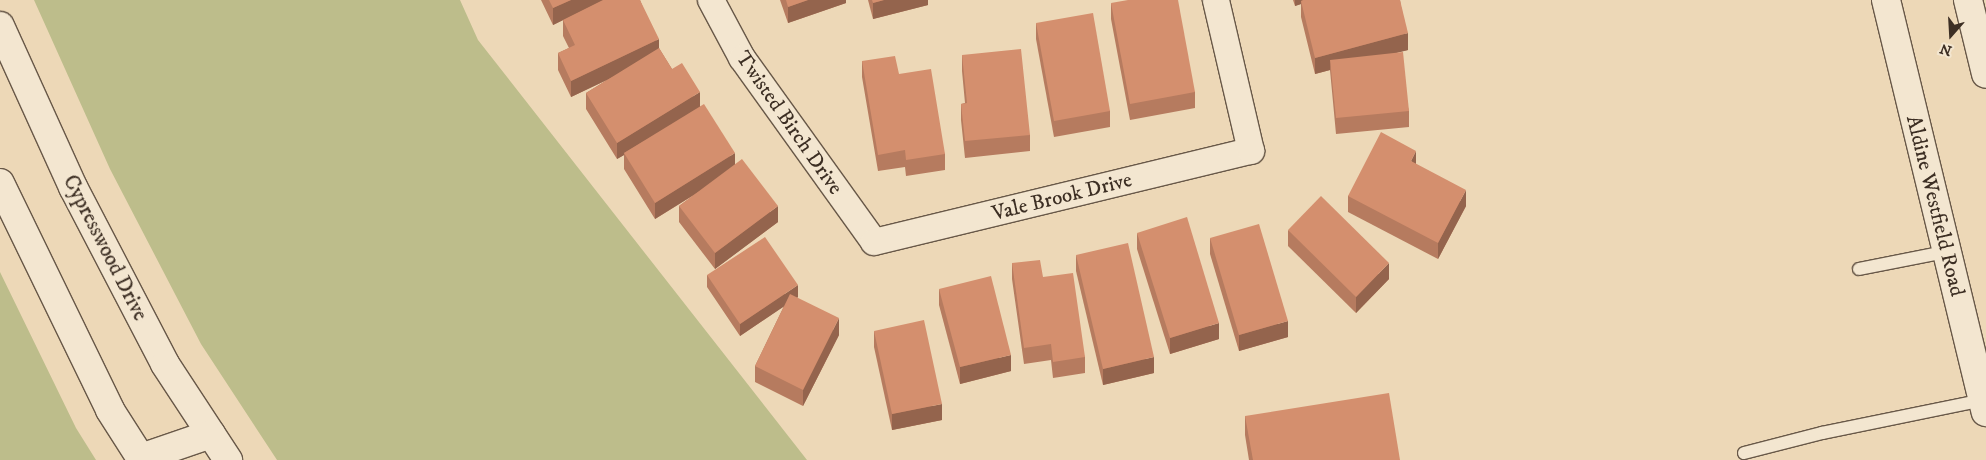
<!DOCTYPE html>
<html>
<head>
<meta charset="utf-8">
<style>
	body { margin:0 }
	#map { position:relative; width:1986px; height:460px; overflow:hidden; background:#edd8b7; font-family:"IM FELL DW Pica",serif }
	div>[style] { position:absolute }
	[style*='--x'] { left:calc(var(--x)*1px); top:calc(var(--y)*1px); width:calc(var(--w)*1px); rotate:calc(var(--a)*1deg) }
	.green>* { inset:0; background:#bdbd8b }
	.roads { filter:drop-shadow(1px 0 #685848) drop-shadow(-1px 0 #685848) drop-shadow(0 1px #685848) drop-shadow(0 -1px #685848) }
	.lane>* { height:12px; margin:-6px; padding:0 6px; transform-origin:6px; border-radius:6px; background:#f3e6d0 }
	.street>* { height:26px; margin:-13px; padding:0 13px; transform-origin:13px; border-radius:13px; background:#f3e6d0 }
	.secondary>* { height:28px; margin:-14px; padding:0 14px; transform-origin:14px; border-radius:14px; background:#f3e6d0 }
	.wall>* { inset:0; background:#b67b5f }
	.shaded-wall>* { inset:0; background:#94644d }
	.building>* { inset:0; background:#d48f6e }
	span { translate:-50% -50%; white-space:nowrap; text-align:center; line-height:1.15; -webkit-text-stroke:5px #f3e6d0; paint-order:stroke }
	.street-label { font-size:21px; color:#3c2e23 }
	.north { position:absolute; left:1926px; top:10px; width:50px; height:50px; -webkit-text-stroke:4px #f3e6d0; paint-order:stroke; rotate:199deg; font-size:14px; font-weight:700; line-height:20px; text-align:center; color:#3c2e23 }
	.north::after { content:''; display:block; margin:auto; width:18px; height:22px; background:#3c2e23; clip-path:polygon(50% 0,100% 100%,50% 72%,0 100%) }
</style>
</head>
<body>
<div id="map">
	<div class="green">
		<i style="clip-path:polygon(34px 0,460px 0,478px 40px,807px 460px,277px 460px,201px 344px,110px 169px)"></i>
		<i style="clip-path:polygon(0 272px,76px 428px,96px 460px,0 460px)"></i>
	</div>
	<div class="roads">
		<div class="lane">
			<i style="--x:1859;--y:269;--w:88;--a:-11.2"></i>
			<i style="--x:1744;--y:453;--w:81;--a:-14.4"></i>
			<i style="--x:1822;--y:433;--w:164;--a:-11.6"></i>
		</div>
		<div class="street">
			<i style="--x:711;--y:0;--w:66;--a:61.9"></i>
			<i style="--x:742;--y:58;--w:226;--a:54.3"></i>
			<i style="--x:874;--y:242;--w:388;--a:-13.6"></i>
			<i style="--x:1251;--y:151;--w:155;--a:-103.1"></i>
		</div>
		<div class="secondary">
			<i style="--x:1886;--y:0;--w:424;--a:76.4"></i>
			<i style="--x:1968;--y:0;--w:76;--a:76.3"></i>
			<i style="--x:0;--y:26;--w:177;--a:65.6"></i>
			<i style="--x:73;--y:187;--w:199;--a:62.5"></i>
			<i style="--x:165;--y:364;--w:115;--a:56.7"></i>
			<i style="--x:0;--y:183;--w:252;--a:64.1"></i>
			<i style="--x:110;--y:410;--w:59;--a:57.4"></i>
			<i style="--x:141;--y:458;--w:74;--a:-18.9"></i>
		</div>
	</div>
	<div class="wall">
		<i style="clip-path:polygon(541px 0,640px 0,659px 48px,672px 69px,700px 106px,735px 165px,778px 222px,715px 269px,679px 222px,679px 206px,694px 195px,655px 219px,624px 169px,624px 155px,617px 159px,586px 109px,586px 93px,607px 80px,571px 97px,558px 70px,558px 53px,569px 48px,563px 36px,563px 20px,553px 25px)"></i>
		<i style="clip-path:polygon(780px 0,846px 0,846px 3px,788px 23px)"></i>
		<i style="clip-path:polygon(868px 0,928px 0,928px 5px,873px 19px)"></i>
		<i style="clip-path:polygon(1293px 0,1400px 0,1408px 50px,1394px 53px,1409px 111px,1409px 127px,1336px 134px,1330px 70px,1315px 74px,1301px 17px,1301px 4px,1295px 6px)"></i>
		<i style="clip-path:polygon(1111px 3px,1195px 92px,1195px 108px,1130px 120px,1111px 19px)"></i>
		<i style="clip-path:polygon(1036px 23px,1110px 111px,1110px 127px,1054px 137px,1036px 39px)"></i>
		<i style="clip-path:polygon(962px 55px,1030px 135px,1030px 151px,965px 158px,961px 120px,961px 104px,965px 103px,962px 71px)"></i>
		<i style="clip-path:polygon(862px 61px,899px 74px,945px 154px,945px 170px,906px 176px,905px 167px,878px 171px,862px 77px)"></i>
		<i style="clip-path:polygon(1416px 164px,1466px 206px,1438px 259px,1348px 212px,1348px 196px)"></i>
		<i style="clip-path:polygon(1288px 230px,1389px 279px,1356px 313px,1288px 246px)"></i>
		<i style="clip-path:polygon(1137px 233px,1219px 339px,1170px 354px,1137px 249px)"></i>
		<i style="clip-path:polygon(1210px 238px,1288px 337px,1239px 351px,1210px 254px)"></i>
		<i style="clip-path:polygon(1076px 255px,1154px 373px,1103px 385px,1076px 271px)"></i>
		<i style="clip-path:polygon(1012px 263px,1043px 277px,1085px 357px,1085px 373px,1053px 378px,1051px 360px,1024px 364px,1012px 279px)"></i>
		<i style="clip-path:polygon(707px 275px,798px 297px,797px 298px,839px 335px,803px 406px,755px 382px,755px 366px,784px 306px,740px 336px,707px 287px)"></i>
		<i style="clip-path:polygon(939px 289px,1011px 371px,960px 384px,939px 305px)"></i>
		<i style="clip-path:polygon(874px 331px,942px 420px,892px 430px,874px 347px)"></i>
		<i style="clip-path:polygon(1245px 416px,1400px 460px,1249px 460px,1245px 435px)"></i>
	</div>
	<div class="shaded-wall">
		<i style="clip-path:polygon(571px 0,604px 0,553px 25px,553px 8px)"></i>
		<i style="clip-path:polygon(808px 0,846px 0,846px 3px,788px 23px,788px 7px)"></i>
		<i style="clip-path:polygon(884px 0,928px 0,928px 5px,873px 19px,873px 3px)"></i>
		<i style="clip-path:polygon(1295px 0,1315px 0,1301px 1px,1301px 4px,1295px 6px)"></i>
		<i style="clip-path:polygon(1408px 33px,1408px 50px,1331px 70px,1330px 60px,1330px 70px,1315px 74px,1315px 58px)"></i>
		<i style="clip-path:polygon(659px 39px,659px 55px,571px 97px,571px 81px)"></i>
		<i style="clip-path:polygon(700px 92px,700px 108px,624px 153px,624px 155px,617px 159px,617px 143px)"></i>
		<i style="clip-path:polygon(1416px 151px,1416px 167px,1411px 161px)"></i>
		<i style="clip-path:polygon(735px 153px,735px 169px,655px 219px,655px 203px)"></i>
		<i style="clip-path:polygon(1466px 190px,1466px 206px,1438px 259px,1438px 243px)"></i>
		<i style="clip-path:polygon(778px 206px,778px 222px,715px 269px,715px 253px)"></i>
		<i style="clip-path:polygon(1389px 263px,1389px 279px,1356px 313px,1356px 297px)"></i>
		<i style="clip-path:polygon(798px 285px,798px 297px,740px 336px,740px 324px)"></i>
		<i style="clip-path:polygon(839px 318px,839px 335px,803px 406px,803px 390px)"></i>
		<i style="clip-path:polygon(1288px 321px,1288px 337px,1239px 351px,1239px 335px)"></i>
		<i style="clip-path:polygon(1219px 323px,1219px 339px,1170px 354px,1170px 338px)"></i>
		<i style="clip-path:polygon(1011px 355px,1011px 371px,960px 384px,960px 367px)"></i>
		<i style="clip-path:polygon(1154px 357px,1154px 373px,1103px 385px,1103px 369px)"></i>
		<i style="clip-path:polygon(942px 404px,942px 420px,892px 430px,892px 414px)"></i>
	</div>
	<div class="building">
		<i style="clip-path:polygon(549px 0,571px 0,553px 8px)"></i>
		<i style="clip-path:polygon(603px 0,640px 0,659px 39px,571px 81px,558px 53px,575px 45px,563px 20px)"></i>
		<i style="clip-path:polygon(786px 0,808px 0,788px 7px)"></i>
		<i style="clip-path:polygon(872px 0,884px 0,873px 3px)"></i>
		<i style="clip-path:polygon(1128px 0,1178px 0,1195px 92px,1130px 104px,1111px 3px)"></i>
		<i style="clip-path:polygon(1303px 0,1400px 0,1408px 33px,1315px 58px,1301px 1px)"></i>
		<i style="clip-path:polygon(1093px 13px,1110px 111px,1054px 121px,1036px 23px)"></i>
		<i style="clip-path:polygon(659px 48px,672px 69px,682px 63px,700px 92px,617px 143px,586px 93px)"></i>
		<i style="clip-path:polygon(1021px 49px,1030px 135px,965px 141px,961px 104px,967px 103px,962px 55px)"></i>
		<i style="clip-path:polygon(1403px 52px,1409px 111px,1336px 118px,1330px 60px)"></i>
		<i style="clip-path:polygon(895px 56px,899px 74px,931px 69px,945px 154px,906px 160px,905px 150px,878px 155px,862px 61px)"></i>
		<i style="clip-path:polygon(704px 104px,735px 153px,655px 203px,624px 153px)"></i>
		<i style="clip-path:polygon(1381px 132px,1416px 151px,1411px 161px,1466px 190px,1438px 243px,1348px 196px)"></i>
		<i style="clip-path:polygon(742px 159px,778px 206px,715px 253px,679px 206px)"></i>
		<i style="clip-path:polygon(1321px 196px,1389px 263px,1356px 297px,1288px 230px)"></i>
		<i style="clip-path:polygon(1187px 217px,1219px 323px,1170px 338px,1137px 233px)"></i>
		<i style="clip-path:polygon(1259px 224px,1288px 321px,1239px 335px,1210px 238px)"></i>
		<i style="clip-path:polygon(765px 237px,798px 285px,740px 324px,707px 275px)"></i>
		<i style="clip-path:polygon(1128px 243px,1154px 357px,1103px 369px,1076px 255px)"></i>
		<i style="clip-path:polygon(1040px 260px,1043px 277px,1073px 273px,1085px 357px,1053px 362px,1051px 344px,1024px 348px,1012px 263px)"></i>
		<i style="clip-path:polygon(991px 276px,1011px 355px,960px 367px,939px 289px)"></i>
		<i style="clip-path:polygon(790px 294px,839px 318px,803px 390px,755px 366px)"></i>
		<i style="clip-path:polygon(924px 320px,942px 404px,892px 414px,874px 331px)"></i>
		<i style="clip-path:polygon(1389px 393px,1400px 460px,1253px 460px,1245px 416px)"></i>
	</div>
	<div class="street-label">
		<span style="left:789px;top:123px;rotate:55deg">Twisted Birch Drive</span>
		<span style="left:1062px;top:197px;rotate:-14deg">Vale Brook Drive</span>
		<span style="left:1935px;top:206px;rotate:76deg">Aldine Westfield Road</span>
		<span style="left:105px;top:248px;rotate:63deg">Cypresswood Drive</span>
	</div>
	<div class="north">N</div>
</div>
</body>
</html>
